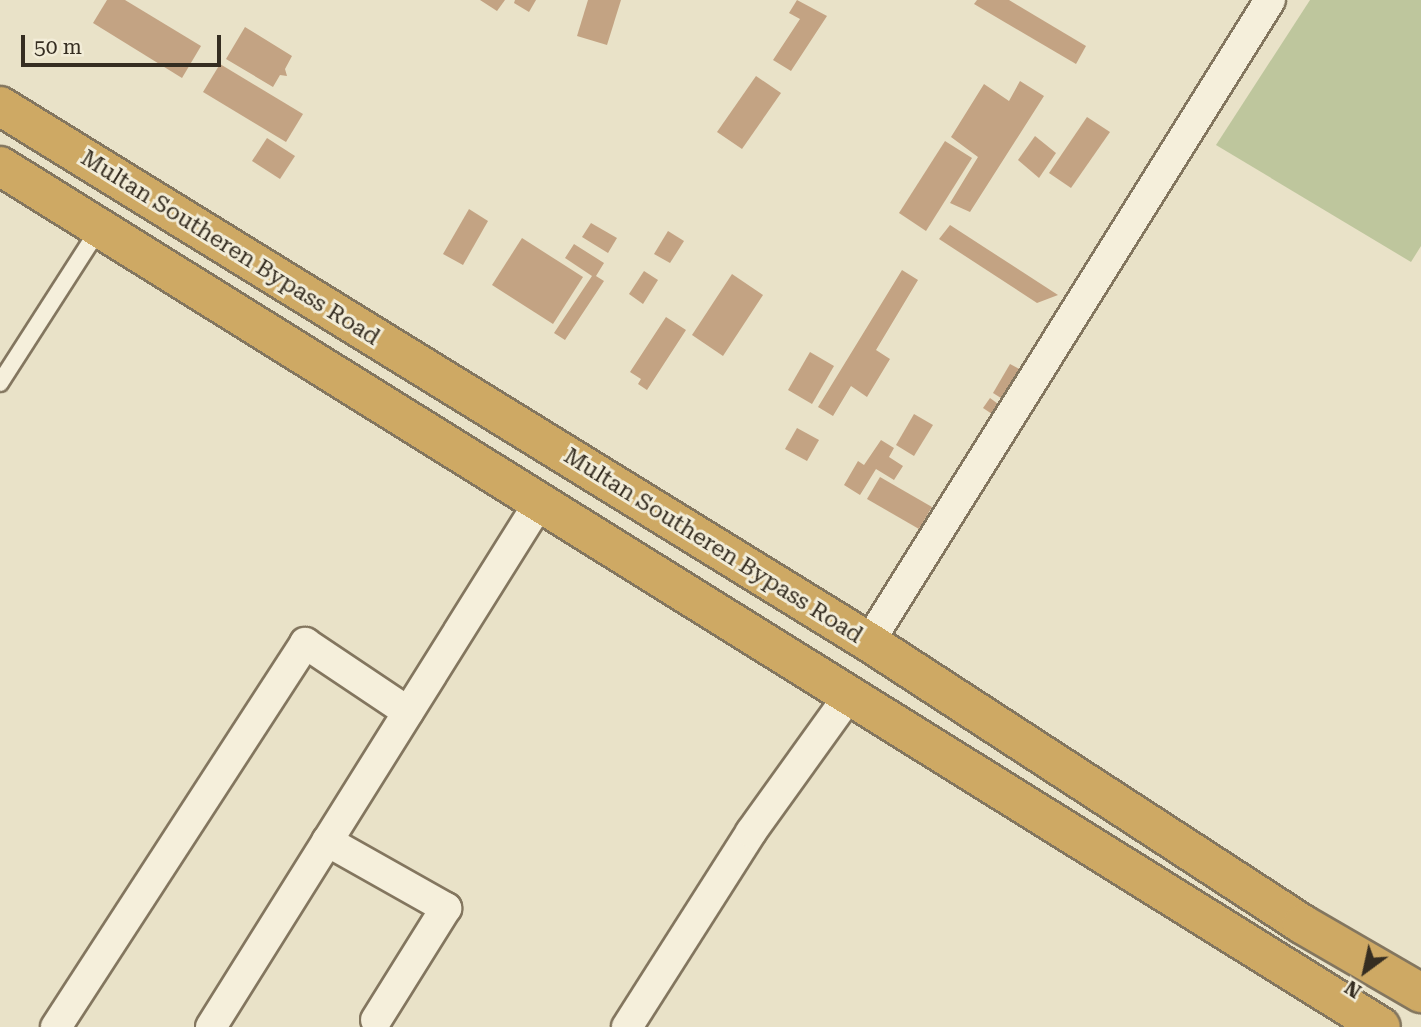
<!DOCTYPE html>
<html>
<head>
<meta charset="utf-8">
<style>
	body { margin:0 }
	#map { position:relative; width:1421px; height:1027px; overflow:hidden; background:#e9e2c8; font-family:"Roboto Serif",serif }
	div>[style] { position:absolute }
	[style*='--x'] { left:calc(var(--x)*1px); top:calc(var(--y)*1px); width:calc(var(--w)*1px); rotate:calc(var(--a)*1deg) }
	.green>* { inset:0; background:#bec69d }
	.building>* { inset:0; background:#c3a383 }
	.roads { filter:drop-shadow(2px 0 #83765f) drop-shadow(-2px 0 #83765f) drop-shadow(0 2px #83765f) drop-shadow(0 -2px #83765f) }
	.lane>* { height:16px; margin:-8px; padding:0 8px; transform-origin:8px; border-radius:8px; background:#f5efdb }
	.street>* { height:30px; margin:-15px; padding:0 15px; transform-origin:15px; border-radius:15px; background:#f5efdb }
	.highway>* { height:38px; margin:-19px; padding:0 19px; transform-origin:19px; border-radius:19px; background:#cea964 }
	span { translate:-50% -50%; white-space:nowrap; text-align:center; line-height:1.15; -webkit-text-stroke:6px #f2ecd7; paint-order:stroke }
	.street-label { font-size:23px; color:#352d21 }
	.north { position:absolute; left:1330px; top:936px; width:70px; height:70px; -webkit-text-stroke:5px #f2ecd7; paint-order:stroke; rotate:213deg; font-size:19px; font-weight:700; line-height:28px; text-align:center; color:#352d21 }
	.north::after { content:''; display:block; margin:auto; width:24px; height:32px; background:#352d21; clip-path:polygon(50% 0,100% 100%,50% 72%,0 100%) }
	.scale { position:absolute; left:21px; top:35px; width:200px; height:32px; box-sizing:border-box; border:4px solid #352d21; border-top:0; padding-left:9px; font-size:21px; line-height:24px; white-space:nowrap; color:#352d21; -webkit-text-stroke:5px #f2ecd7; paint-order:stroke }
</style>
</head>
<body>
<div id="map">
	<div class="green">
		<i style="clip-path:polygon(1310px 0,1421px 0,1421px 246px,1411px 262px,1216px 145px)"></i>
	</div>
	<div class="building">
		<i style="clip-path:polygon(107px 0,125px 0,201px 46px,182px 78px,93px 23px)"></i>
		<i style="clip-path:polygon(480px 0,505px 0,497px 11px)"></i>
		<i style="clip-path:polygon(515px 0,536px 0,529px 12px,514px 3px)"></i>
		<i style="clip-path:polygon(588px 0,621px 0,607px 45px,577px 36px)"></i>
		<i style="clip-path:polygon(797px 0,827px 16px,791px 71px,773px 60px,800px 19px,789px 13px)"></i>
		<i style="clip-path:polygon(977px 0,1009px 0,1086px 46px,1076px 64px,974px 4px)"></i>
		<i style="clip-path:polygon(245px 27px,292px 56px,285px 69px,287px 76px,280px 75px,273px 87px,226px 59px)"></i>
		<i style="clip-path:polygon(220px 64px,303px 114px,286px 142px,203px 92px)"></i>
		<i style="clip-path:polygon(756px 76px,781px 93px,742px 149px,717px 132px)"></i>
		<i style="clip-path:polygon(1020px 81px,1044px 96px,970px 212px,950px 203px,978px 157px,951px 137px,984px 84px,1009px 101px)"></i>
		<i style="clip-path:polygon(1087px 117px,1110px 132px,1071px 188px,1049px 173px)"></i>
		<i style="clip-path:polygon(1035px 136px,1056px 153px,1039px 178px,1018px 160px)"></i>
		<i style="clip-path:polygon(267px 138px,295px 156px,280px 179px,252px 161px)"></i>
		<i style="clip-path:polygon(945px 141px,972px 158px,926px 231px,899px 213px)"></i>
		<i style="clip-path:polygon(469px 209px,488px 221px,463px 265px,443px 254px)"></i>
		<i style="clip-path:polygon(591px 223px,617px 238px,608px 253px,582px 237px)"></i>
		<i style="clip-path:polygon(950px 225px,1058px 295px,1037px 303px,939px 239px)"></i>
		<i style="clip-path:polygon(668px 231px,684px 241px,670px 263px,654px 254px)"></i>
		<i style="clip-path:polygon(522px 238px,583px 277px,553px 324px,492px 285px)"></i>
		<i style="clip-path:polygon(574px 244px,604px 263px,596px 276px,604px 281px,565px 340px,554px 333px,592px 276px,565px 258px)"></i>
		<i style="clip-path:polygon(902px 270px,918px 280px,876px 350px,890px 359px,867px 397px,851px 386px,833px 416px,818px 407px)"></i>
		<i style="clip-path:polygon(644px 271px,658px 280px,643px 304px,629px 294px)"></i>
		<i style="clip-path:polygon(732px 274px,763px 295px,723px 356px,692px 335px)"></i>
		<i style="clip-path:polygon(666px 317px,686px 330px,647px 390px,638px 384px,641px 379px,630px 372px)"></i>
		<i style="clip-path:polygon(810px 352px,834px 366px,812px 404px,788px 390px)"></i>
		<i style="clip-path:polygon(1010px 364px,1027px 373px,1009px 403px,993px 393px)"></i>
		<i style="clip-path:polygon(990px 398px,1005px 409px,998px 418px,983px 408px)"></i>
		<i style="clip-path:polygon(914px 414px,933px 425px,914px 456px,896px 445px)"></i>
		<i style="clip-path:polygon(797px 428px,819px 440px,807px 461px,785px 449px)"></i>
		<i style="clip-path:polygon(881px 440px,894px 448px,889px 457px,903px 466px,894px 480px,876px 469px,860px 495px,844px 485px,858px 461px,864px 465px)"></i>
		<i style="clip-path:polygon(880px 477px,932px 507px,919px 529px,867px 499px)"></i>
	</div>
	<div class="roads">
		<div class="lane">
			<i style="--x:0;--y:383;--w:185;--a:-57.3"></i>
		</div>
		<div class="street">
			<i style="--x:869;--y:642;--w:757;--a:-58.01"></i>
			<i style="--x:327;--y:841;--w:137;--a:29.4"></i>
			<i style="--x:446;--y:908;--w:132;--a:122"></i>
			<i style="--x:56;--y:1027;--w:458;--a:-57"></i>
			<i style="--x:305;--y:643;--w:124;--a:33.8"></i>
			<i style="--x:211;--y:1027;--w:622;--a:-57.95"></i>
			<i style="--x:627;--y:1027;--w:231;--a:-57.5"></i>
			<i style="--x:751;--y:832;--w:170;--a:-54.3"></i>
		</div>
		<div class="highway">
			<i style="--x:0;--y:106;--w:1021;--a:31.67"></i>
			<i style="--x:869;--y:642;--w:517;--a:33.07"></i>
			<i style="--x:1302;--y:924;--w:138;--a:30.1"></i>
			<i style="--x:0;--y:166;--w:1627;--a:31.94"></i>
		</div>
	</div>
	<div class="street-label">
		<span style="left:230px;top:248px;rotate:32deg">Multan Southeren Bypass Road</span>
		<span style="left:713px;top:546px;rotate:32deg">Multan Southeren Bypass Road</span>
	</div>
	<div class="north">N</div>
	<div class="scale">50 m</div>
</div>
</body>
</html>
